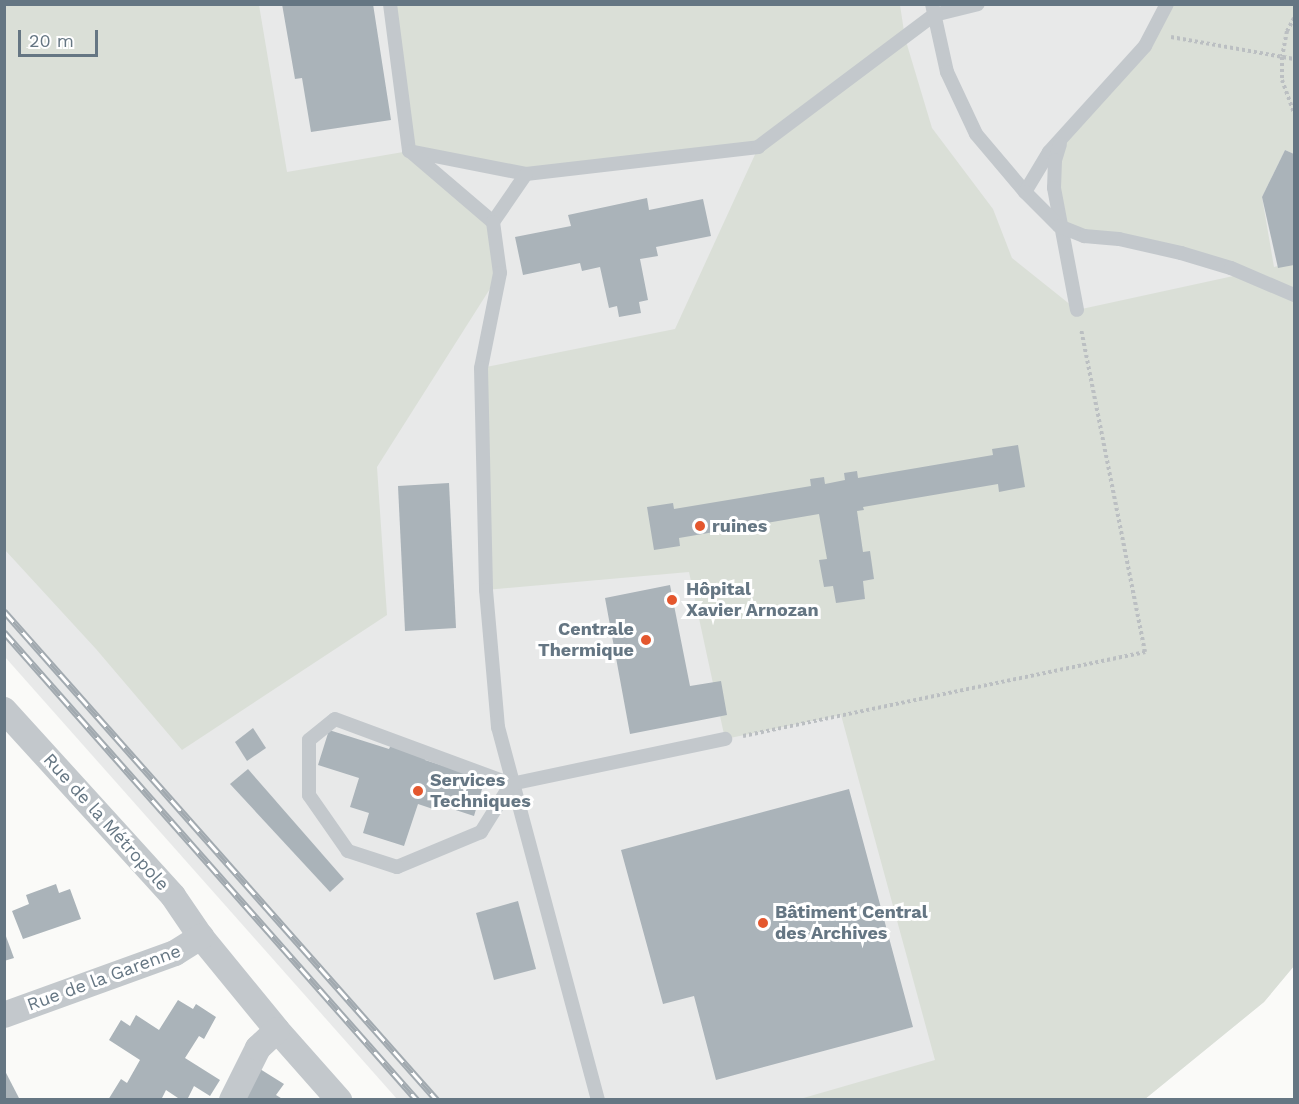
<!DOCTYPE html>
<html>
<head>
<meta charset="utf-8">
<style>
	body { margin:0 }
	#map { position:relative; width:1299px; height:1104px; overflow:hidden; background:#fafaf8; font-family:"Work Sans",sans-serif }
	div>[style] { position:absolute }
	[style*='--x'] { left:calc(var(--x)*1px); top:calc(var(--y)*1px); width:calc(var(--w)*1px); rotate:calc(var(--a)*1deg) }
	.built>* { inset:0; background:#e8e9e9 }
	.green>* { inset:0; background:#dadfd7 }
	.building>* { inset:0; background:#aab3b9 }
	.path>* { height:4px; margin-top:-2px; transform-origin:0; background:repeating-linear-gradient(90deg,#bbbfc2 0 3px,transparent 0 6px) }
	.lane>* { height:14px; margin:-7px; padding:0 7px; transform-origin:7px; border-radius:7px; background:#c3c8cc }
	.street>* { height:26px; margin:-13px; padding:0 13px; transform-origin:13px; border-radius:13px; background:#c3c8cc }
	.rail>* { height:7px; margin-top:-3.5px; transform-origin:0; background:repeating-linear-gradient(90deg,#fff 0 14px,#a2aab0 0 28px); box-sizing:border-box; border-block:2px solid #a2aab0 }
	.dots>* { width:16px; height:16px; translate:-50% -50%; box-sizing:border-box; border:3px solid #fff; border-radius:50% }
	span { translate:-50% -50%; white-space:nowrap; text-align:center; line-height:1.15; -webkit-text-stroke:6px #fff; paint-order:stroke }
	.poi-label { font-size:18px; color:#657683; font-weight:700 }
	.left { translate:0 -50%; text-align:left }
	.right { translate:-100% -50%; text-align:right }
	.street-label { font-size:18px; color:#657683 }
	.frame { position:absolute; inset:0; border:6px solid #657683; pointer-events:none }
	.scale { position:absolute; left:18px; top:30px; width:80px; height:27px; box-sizing:border-box; border:3px solid #657683; border-top:0; padding-left:8px; font-size:18px; line-height:21px; white-space:nowrap; color:#657683; -webkit-text-stroke:4px #fff; paint-order:stroke }
</style>
</head>
<body>
<div id="map">
	<div class="built">
		<i style="clip-path:polygon(5px 5px,1294px 5px,1294px 966px,1264px 1002px,1145px 1099px,397px 1099px,5px 657px)"></i>
	</div>
	<div class="green">
		<i style="clip-path:polygon(5px 5px,259px 5px,287px 172px,409px 151px,390px 5px,900px 5px,905px 38px,932px 128px,993px 209px,1012px 258px,1077px 310px,1238px 275px,1059px 226px,1055px 160px,1063px 136px,1152px 34px,1162px 5px,1294px 5px,1294px 154px,1285px 150px,1262px 197px,1274px 267px,1294px 262px,1294px 966px,1264px 1002px,1145px 1099px,800px 1099px,935px 1060px,841px 715px,725px 739px,689px 572px,486px 590px,481px 368px,675px 329px,758px 148px,526px 174px,410px 151px,493px 222px,500px 273px,377px 467px,387px 615px,182px 750px,96px 649px,5px 550px)"></i>
	</div>
	<div class="building">
		<i style="clip-path:polygon(282px 4px,373px 4px,391px 120px,311px 132px,302px 78px,295px 79px)"></i>
		<i style="clip-path:polygon(1285px 150px,1294px 154px,1294px 265px,1278px 268px,1262px 197px)"></i>
		<i style="clip-path:polygon(647px 198px,649px 210px,703px 199px,711px 236px,656px 247px,658px 256px,640px 259px,648px 300px,639px 302px,641px 313px,619px 317px,617px 306px,609px 308px,600px 267px,582px 271px,580px 263px,523px 275px,515px 237px,571px 226px,568px 215px)"></i>
		<i style="clip-path:polygon(1018px 445px,1025px 487px,999px 492px,998px 484px,863px 507px,864px 510px,857px 511px,863px 552px,870px 551px,874px 579px,863px 581px,865px 599px,836px 603px,833px 586px,824px 587px,819px 560px,827px 559px,819px 514px,679px 538px,680px 546px,654px 550px,647px 507px,673px 503px,674px 509px,811px 486px,810px 479px,824px 477px,825px 484px,845px 480px,844px 473px,857px 471px,858px 478px,993px 455px,992px 449px)"></i>
		<i style="clip-path:polygon(449px 483px,456px 628px,405px 631px,398px 486px)"></i>
		<i style="clip-path:polygon(670px 585px,690px 686px,721px 681px,727px 715px,630px 734px,605px 598px)"></i>
		<i style="clip-path:polygon(253px 728px,266px 748px,247px 761px,235px 742px)"></i>
		<i style="clip-path:polygon(329px 730px,389px 749px,391px 745px,426px 756px,425px 760px,485px 779px,474px 816px,434px 803px,433px 809px,418px 804px,404px 846px,363px 833px,369px 813px,350px 807px,359px 778px,318px 765px)"></i>
		<i style="clip-path:polygon(248px 769px,344px 879px,330px 892px,230px 784px)"></i>
		<i style="clip-path:polygon(849px 789px,913px 1027px,716px 1080px,694px 996px,663px 1004px,621px 850px)"></i>
		<i style="clip-path:polygon(56px 884px,59px 893px,70px 889px,81px 919px,23px 939px,12px 911px,29px 904px,26px 895px)"></i>
		<i style="clip-path:polygon(518px 901px,536px 969px,494px 980px,476px 913px)"></i>
		<i style="clip-path:polygon(4px 931px,14px 958px,4px 961px)"></i>
		<i style="clip-path:polygon(178px 1000px,193px 1009px,196px 1004px,216px 1017px,204px 1039px,199px 1036px,185px 1058px,220px 1080px,210px 1096px,194px 1086px,187px 1100px,181px 1100px,166px 1090px,161px 1100px,108px 1100px,121px 1079px,127px 1083px,140px 1060px,109px 1040px,121px 1020px,130px 1026px,136px 1015px,159px 1030px)"></i>
		<i style="clip-path:polygon(4px 1069px,20px 1100px,4px 1100px)"></i>
		<i style="clip-path:polygon(260px 1069px,284px 1084px,276px 1095px,284px 1100px,241px 1100px)"></i>
	</div>
	<div class="path">
		<i style="--x:1294;--y:18;--w:15;--a:118"></i>
		<i style="--x:1287;--y:31;--w:26;--a:101"></i>
		<i style="--x:1282;--y:57;--w:23;--a:90"></i>
		<i style="--x:1282;--y:80;--w:35;--a:70"></i>
		<i style="--x:1171;--y:37;--w:125;--a:10.1"></i>
		<i style="--x:743;--y:736;--w:411;--a:-11.8"></i>
		<i style="--x:1145;--y:652;--w:329;--a:-101.2"></i>
	</div>
	<div class="lane">
		<i style="--x:390;--y:4;--w:148;--a:82.6"></i>
		<i style="--x:409;--y:151;--w:119;--a:11.1"></i>
		<i style="--x:526;--y:174;--w:234;--a:-6.6"></i>
		<i style="--x:758;--y:147;--w:220;--a:-36.9"></i>
		<i style="--x:934;--y:15;--w:45;--a:-14"></i>
		<i style="--x:932;--y:4;--w:70;--a:77.6"></i>
		<i style="--x:947;--y:72;--w:68;--a:64.9"></i>
		<i style="--x:976;--y:134;--w:76;--a:49.8"></i>
		<i style="--x:1025;--y:192;--w:47;--a:-59"></i>
		<i style="--x:1049;--y:152;--w:143;--a:-47.8"></i>
		<i style="--x:1145;--y:46;--w:47;--a:-62.4"></i>
		<i style="--x:1060;--y:144;--w:17;--a:107"></i>
		<i style="--x:1055;--y:160;--w:28;--a:92"></i>
		<i style="--x:1054;--y:188;--w:124;--a:79.3"></i>
		<i style="--x:411;--y:152;--w:108;--a:40.5"></i>
		<i style="--x:526;--y:174;--w:58;--a:124.5"></i>
		<i style="--x:493;--y:222;--w:51;--a:82.2"></i>
		<i style="--x:500;--y:273;--w:97;--a:101.3"></i>
		<i style="--x:481;--y:368;--w:222;--a:88.7"></i>
		<i style="--x:486;--y:590;--w:138;--a:85"></i>
		<i style="--x:498;--y:727;--w:386;--a:75"></i>
		<i style="--x:1025;--y:192;--w:48;--a:45"></i>
		<i style="--x:1059;--y:226;--w:27;--a:22"></i>
		<i style="--x:1084;--y:236;--w:35;--a:5"></i>
		<i style="--x:1119;--y:239;--w:64;--a:12.7"></i>
		<i style="--x:1181;--y:253;--w:52;--a:16.7"></i>
		<i style="--x:1231;--y:268;--w:69;--a:23.2"></i>
		<i style="--x:511;--y:784;--w:57;--a:122"></i>
		<i style="--x:481;--y:832;--w:91;--a:157.4"></i>
		<i style="--x:397;--y:867;--w:52;--a:-161.9"></i>
		<i style="--x:348;--y:851;--w:68;--a:-124.9"></i>
		<i style="--x:309;--y:795;--w:55;--a:-90"></i>
		<i style="--x:309;--y:740;--w:33;--a:-39"></i>
		<i style="--x:335;--y:719;--w:188;--a:20.3"></i>
		<i style="--x:511;--y:784;--w:219;--a:-11.9"></i>
	</div>
	<div class="street">
		<i style="--x:4;--y:710;--w:251;--a:47.7"></i>
		<i style="--x:173;--y:896;--w:50;--a:55.7"></i>
		<i style="--x:201;--y:937;--w:120;--a:50.7"></i>
		<i style="--x:277;--y:1030;--w:94;--a:48.5"></i>
		<i style="--x:4;--y:1015;--w:182;--a:-19.9"></i>
		<i style="--x:175;--y:953;--w:31;--a:-32"></i>
		<i style="--x:232;--y:1100;--w:58;--a:-63.4"></i>
		<i style="--x:258;--y:1048;--w:26;--a:-43"></i>
	</div>
	<div class="rail">
		<i style="--x:4;--y:611;--w:653;--a:48.48"></i>
		<i style="--x:4;--y:632;--w:624;--a:48.57"></i>
	</div>
	<div class="dots">
		<i style="left:700px;top:526px;background:#e4572e"></i>
		<i style="left:672px;top:600px;background:#e4572e"></i>
		<i style="left:646px;top:640px;background:#e4572e"></i>
		<i style="left:418px;top:791px;background:#e4572e"></i>
		<i style="left:763px;top:923px;background:#e4572e"></i>
	</div>
	<div class="poi-label">
		<span class="left" style="left:712px;top:526px">ruines</span>
		<span class="left" style="left:686px;top:600px">Hôpital<br>Xavier Arnozan</span>
		<span class="right" style="left:634px;top:640px">Centrale<br>Thermique</span>
		<span class="left" style="left:430px;top:791px">Services<br>Techniques</span>
		<span class="left" style="left:775px;top:923px">Bâtiment Central<br>des Archives</span>
	</div>
	<div class="street-label">
		<span style="left:106px;top:822px;rotate:48deg">Rue de la Métropole</span>
		<span style="left:104px;top:978px;rotate:-20deg">Rue de la Garenne</span>
	</div>
	<div class="frame"></div>
	<div class="scale">20 m</div>
</div>
</body>
</html>
